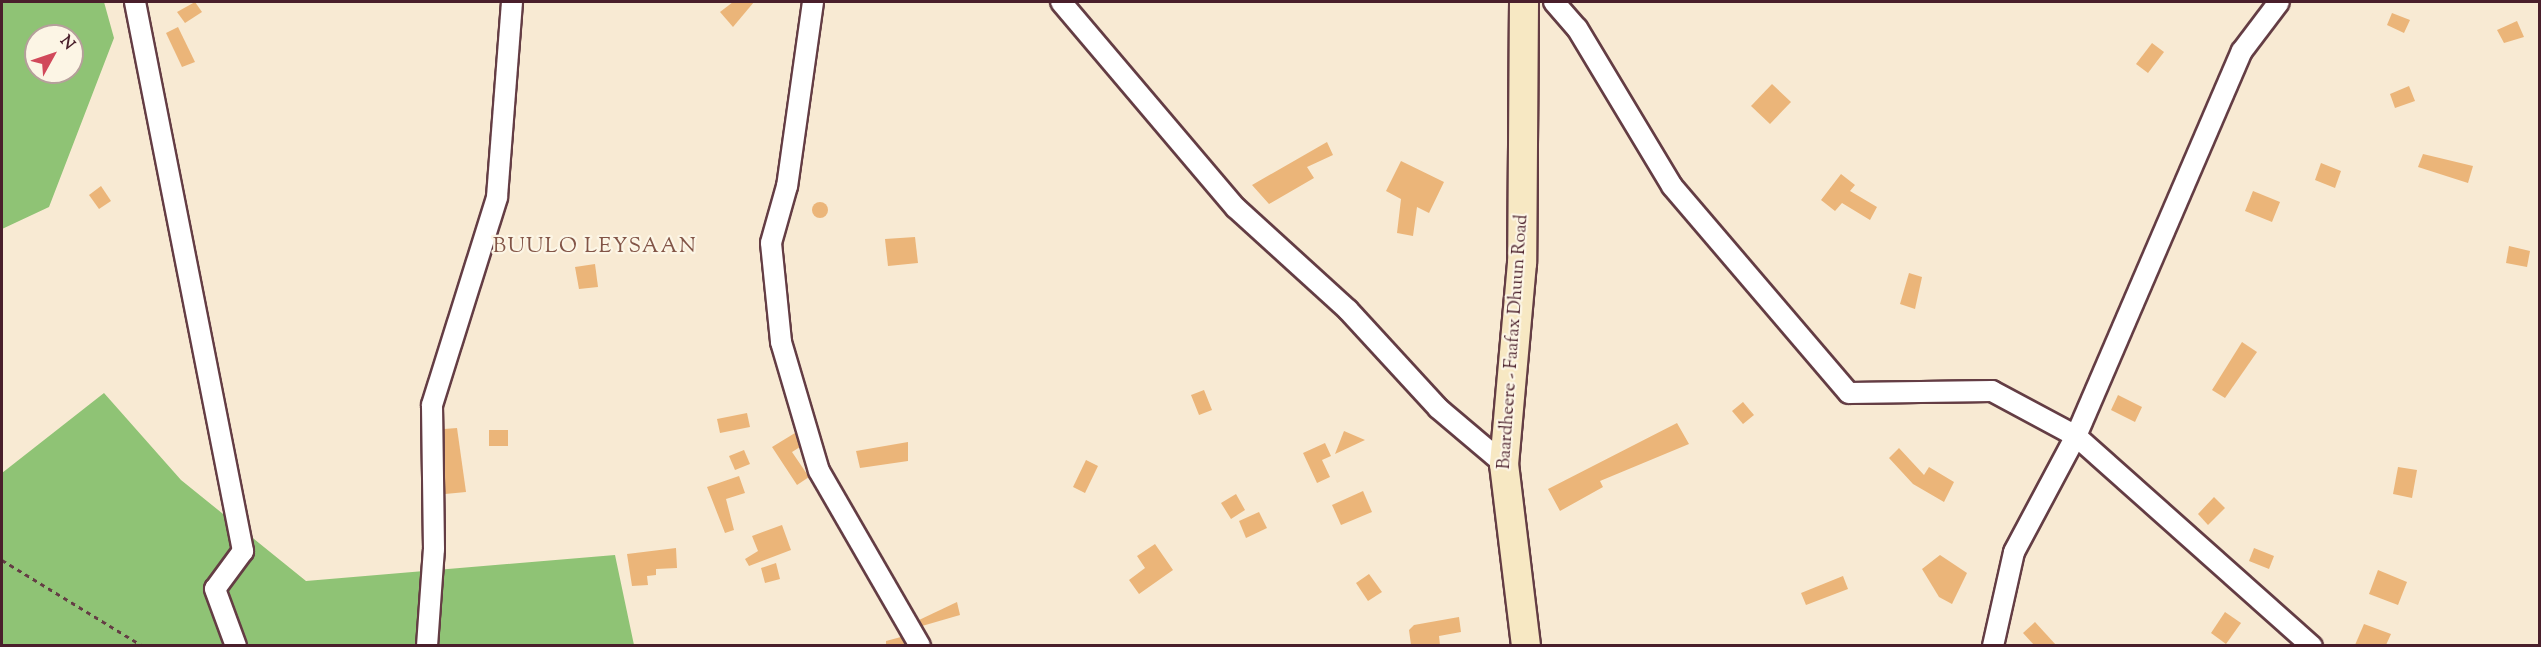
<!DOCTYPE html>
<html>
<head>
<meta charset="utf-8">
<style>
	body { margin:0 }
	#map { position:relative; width:2541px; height:647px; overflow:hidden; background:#f8ead3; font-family:"Sorts Mill Goudy",serif }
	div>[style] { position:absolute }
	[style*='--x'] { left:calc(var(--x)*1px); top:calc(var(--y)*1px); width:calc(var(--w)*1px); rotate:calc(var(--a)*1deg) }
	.green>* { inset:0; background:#8fc375 }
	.building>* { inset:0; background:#ebb579 }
	.round { border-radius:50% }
	.path>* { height:3px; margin-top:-1.5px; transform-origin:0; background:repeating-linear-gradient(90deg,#643d44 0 4.5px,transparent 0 9px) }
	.roads { filter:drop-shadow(2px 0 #643d44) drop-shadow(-2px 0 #643d44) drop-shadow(0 2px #643d44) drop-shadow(0 -2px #643d44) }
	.street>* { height:20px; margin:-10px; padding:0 10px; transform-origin:10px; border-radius:10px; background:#fff }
	.secondary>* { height:28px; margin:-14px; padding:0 14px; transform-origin:14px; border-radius:14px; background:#f7e8c3 }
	span { translate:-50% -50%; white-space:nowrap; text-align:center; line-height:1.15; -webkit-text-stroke:4.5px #fcf5e5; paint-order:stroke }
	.street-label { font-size:18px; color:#4a1f2b }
	.quarter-label { font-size:21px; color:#825446; letter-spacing:1.5px }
	.frame { position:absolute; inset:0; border:3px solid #4a1f2b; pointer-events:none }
	.north { position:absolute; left:24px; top:24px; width:60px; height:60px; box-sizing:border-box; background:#fcf5e5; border:2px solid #b59f9b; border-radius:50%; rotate:50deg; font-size:16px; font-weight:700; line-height:24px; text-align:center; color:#4a1f2b }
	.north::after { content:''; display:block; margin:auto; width:21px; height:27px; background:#d1495b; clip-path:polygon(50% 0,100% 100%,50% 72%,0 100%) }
</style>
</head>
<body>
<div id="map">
	<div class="green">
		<i style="clip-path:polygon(evenodd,2px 2px,104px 2px,114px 38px,49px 207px,2px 229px,2px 2px,36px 36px,72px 36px,72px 72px,36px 72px,36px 36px)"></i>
		<i style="clip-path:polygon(104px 393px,181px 480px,306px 581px,615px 555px,634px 645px,2px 646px,2px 473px)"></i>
	</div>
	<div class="building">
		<i style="clip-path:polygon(195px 2px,202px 12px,185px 23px,177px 12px)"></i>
		<i style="clip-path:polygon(733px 2px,754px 2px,733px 27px,720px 12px)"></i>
		<i style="clip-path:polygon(2392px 13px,2410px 20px,2404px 33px,2387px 25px)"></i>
		<i style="clip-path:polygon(2517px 21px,2524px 37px,2504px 43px,2497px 30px)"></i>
		<i style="clip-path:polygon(178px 27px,195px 62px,182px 67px,166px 33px)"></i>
		<i style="clip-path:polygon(2152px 43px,2164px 52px,2148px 73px,2136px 64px)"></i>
		<i style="clip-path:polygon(1772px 84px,1791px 102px,1770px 124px,1751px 106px)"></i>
		<i style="clip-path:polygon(2409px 86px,2415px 101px,2395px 108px,2390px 94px)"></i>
		<i style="clip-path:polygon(1327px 142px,1333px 155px,1307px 167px,1314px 178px,1269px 204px,1252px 185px)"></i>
		<i style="clip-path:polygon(2423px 154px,2473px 166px,2468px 183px,2418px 167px)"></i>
		<i style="clip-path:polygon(1401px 161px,1444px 182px,1429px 213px,1417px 207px,1413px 236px,1397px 233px,1401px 199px,1386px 191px)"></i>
		<i style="clip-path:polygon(2321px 163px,2341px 171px,2335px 188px,2315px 180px)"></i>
		<i style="clip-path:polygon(1841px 174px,1855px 185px,1850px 191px,1877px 207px,1870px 220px,1842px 203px,1835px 211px,1821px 200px)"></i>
		<i style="clip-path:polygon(101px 186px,111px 201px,99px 209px,89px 195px)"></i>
		<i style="clip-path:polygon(2253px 191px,2280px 202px,2272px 222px,2245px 211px)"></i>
		<i class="round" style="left:812px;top:202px;width:16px;height:16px"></i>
		<i style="clip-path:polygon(915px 237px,918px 263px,888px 266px,885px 239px)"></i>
		<i style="clip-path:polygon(2509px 246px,2530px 251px,2527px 267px,2506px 263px)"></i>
		<i style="clip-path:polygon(595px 264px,598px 287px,579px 289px,575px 267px)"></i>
		<i style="clip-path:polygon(1909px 273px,1922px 277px,1915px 309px,1900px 304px)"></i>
		<i style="clip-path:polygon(2242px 342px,2257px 352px,2225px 398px,2212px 390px)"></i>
		<i style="clip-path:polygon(1204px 390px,1212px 410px,1199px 415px,1191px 395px)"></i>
		<i style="clip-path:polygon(2118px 395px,2142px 407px,2135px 422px,2111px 410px)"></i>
		<i style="clip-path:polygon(1743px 402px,1754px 415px,1743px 424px,1732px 411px)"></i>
		<i style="clip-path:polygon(747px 413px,750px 427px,720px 433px,717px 419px)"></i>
		<i style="clip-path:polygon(1677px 423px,1689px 444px,1600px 481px,1603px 487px,1560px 511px,1548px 489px)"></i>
		<i style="clip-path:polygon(457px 428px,466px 492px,445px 494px,444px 429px)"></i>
		<i style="clip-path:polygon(489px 430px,508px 430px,508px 446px,489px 446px)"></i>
		<i style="clip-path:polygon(1344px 431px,1365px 440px,1335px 454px)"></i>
		<i style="clip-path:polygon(795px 433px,800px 447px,792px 452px,809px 477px,797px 485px,772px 447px)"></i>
		<i style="clip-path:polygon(908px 442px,908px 461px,860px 468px,856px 451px)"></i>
		<i style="clip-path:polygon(1325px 443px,1331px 456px,1322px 460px,1330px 477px,1317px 483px,1303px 453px)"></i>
		<i style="clip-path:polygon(1899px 448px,1924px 475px,1929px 467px,1954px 482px,1944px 502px,1913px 484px,1889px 458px)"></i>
		<i style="clip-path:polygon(744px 450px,750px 464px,735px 470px,729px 456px)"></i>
		<i style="clip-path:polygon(1086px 460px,1098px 466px,1085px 493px,1073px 487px)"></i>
		<i style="clip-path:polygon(2398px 467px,2417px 470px,2412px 498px,2393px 494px)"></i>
		<i style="clip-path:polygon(739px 476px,745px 493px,726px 499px,734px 530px,725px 533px,707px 487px)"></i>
		<i style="clip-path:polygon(1363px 491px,1372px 512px,1341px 525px,1332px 505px)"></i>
		<i style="clip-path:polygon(1236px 494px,1245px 510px,1231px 519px,1221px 503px)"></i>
		<i style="clip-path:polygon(2214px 497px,2225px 508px,2208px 525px,2198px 514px)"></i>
		<i style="clip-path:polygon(1259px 512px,1267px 528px,1246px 538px,1239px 521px)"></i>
		<i style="clip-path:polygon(782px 525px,791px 550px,749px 566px,745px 559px,758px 551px,752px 536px)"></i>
		<i style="clip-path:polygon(1155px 544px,1173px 570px,1139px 594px,1129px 580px,1145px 568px,1137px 556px)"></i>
		<i style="clip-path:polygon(676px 548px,677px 568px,656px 569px,656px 575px,647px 576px,648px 585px,632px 586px,627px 554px)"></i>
		<i style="clip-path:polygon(2254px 548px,2274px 556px,2269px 569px,2249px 561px)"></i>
		<i style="clip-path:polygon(1940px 555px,1967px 573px,1952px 604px,1939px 597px,1922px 569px)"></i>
		<i style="clip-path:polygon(776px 563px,780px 579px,765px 583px,761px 568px)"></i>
		<i style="clip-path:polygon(2378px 570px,2407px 582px,2398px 605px,2369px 594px)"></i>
		<i style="clip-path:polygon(1369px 574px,1382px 592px,1368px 601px,1356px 583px)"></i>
		<i style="clip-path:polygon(1843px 576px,1848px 589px,1806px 605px,1801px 593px)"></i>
		<i style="clip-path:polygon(957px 602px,960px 615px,922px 626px,919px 620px)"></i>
		<i style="clip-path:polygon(2225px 612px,2241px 623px,2226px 644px,2211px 633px)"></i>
		<i style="clip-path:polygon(1459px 617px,1461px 632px,1439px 636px,1440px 645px,1411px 645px,1409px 630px,1414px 625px)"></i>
		<i style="clip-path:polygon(2035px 622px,2056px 645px,2034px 645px,2023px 633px)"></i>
		<i style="clip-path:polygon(2364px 624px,2391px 634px,2386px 645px,2355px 645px)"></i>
		<i style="clip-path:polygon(901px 637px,906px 645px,886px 645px,886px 641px)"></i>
	</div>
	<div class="path">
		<i style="--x:2;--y:560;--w:165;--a:31.4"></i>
	</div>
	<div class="roads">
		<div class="street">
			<i style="--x:135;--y:2;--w:560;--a:78.87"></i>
			<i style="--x:243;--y:551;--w:47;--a:126.4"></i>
			<i style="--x:215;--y:589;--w:61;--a:69.8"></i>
			<i style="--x:813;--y:2;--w:186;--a:98"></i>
			<i style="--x:787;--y:186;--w:59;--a:105.7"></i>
			<i style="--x:771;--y:243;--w:100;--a:84.2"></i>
			<i style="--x:781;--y:342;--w:134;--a:73.6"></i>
			<i style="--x:819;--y:471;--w:202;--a:60"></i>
			<i style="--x:1061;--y:2;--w:270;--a:49.7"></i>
			<i style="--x:1236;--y:208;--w:151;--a:42.3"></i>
			<i style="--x:1348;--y:310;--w:133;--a:47.4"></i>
			<i style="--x:1438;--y:408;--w:87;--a:40.3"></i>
			<i style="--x:1554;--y:2;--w:35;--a:49"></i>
			<i style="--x:1577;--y:28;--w:184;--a:59"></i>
			<i style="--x:1672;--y:186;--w:272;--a:49.5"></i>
			<i style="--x:1849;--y:393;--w:143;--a:-0.8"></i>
			<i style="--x:1992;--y:391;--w:95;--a:28.2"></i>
			<i style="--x:2076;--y:436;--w:316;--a:41.7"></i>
			<i style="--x:427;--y:646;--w:97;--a:-85.9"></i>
			<i style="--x:434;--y:549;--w:144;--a:-90.8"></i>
			<i style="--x:432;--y:405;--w:218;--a:-72.6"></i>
			<i style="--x:497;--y:197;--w:196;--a:-85.6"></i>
			<i style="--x:1993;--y:646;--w:96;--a:-77.4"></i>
			<i style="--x:2014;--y:552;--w:132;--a:-61.9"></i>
			<i style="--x:2076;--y:436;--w:419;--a:-66.7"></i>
			<i style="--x:2242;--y:51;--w:61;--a:-52.9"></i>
		</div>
		<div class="secondary">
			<i style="--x:1524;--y:2;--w:261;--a:90.4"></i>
			<i style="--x:1522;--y:263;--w:202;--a:95.1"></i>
			<i style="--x:1504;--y:464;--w:183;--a:83.1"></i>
		</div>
	</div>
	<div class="street-label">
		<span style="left:1514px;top:342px;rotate:-86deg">Baardheere - Faafax Dhuun Road</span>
	</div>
	<div class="quarter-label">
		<span style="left:595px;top:247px">BUULO LEYSAAN</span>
	</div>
	<div class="frame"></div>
	<div class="north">N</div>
</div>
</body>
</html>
